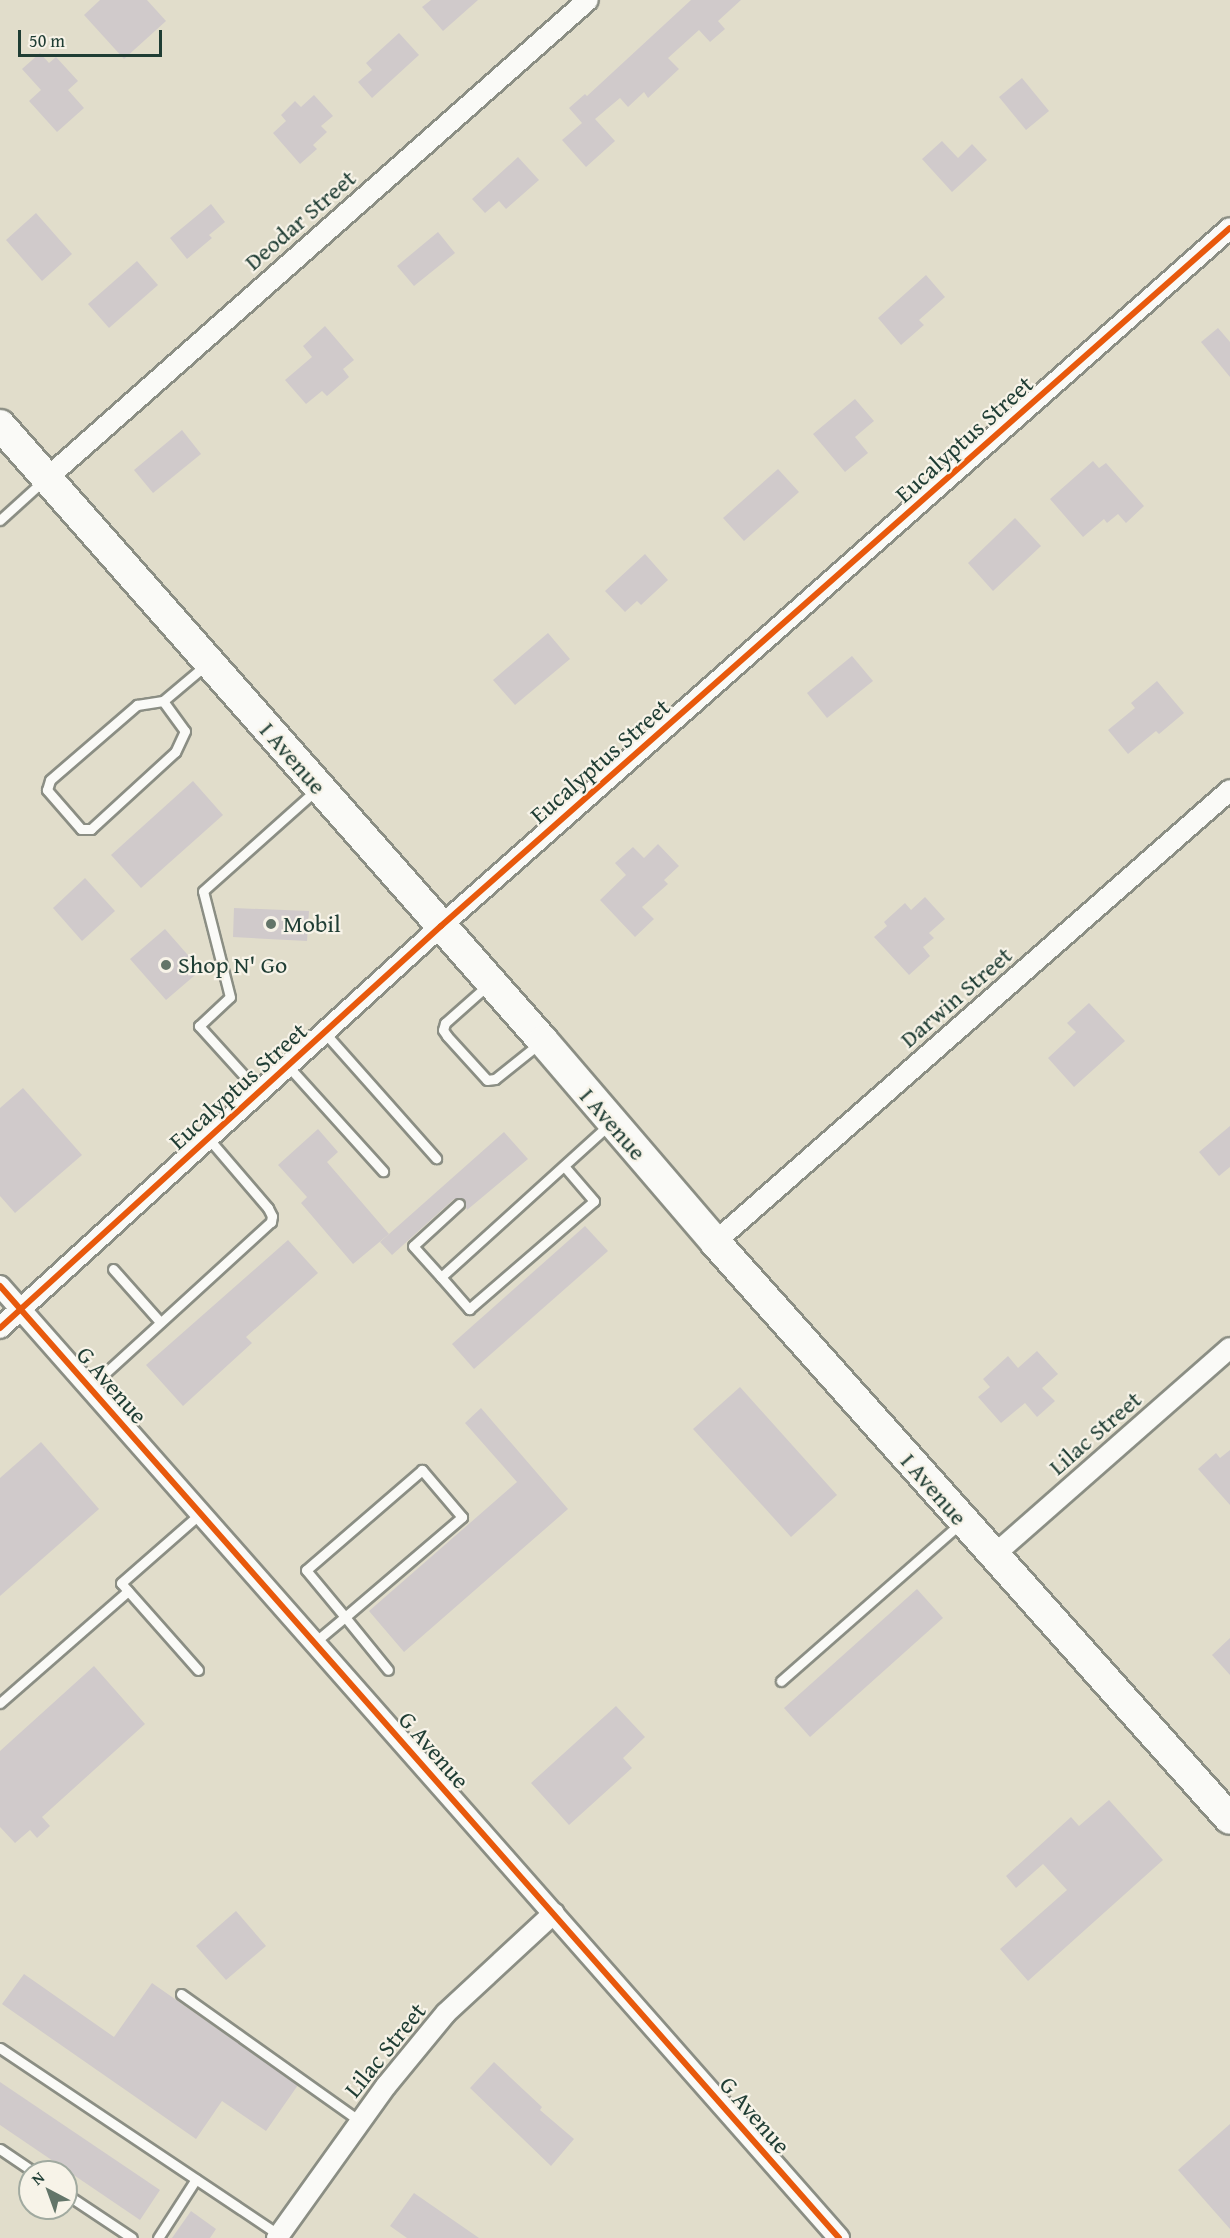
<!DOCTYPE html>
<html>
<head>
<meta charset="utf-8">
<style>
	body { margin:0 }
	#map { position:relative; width:1230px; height:2238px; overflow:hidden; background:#e1ddcb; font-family:"Gentium Book Plus",serif }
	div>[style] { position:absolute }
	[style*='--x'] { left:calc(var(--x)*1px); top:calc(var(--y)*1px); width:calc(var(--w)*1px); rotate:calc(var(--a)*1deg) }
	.building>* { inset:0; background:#d0cacb }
	.roads { filter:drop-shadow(2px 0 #8b8e84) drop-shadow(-2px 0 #8b8e84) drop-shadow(0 2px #8b8e84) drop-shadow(0 -2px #8b8e84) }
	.lane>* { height:9px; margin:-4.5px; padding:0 4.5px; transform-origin:4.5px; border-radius:4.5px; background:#fafaf7 }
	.street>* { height:20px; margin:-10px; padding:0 10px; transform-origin:10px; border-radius:10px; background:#fafaf7 }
	.primary>* { height:30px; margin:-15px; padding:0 15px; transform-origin:15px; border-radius:15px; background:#fafaf7 }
	.cycleway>* { height:6px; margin:-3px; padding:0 3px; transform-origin:3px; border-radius:3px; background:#e8590c }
	.dots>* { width:16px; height:16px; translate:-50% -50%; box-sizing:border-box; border:3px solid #f7f3e8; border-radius:50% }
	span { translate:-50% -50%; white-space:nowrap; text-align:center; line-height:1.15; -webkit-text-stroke:4.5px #f7f3e8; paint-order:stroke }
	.street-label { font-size:24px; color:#1f3d34 }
	.poi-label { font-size:24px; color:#1f3d34 }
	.left { translate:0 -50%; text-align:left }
	.north { position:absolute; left:18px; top:2160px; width:60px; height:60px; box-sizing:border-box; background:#f7f3e8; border:2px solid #a1aaa0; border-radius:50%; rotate:319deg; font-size:16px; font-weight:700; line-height:24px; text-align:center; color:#1f3d34 }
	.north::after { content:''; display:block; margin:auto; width:21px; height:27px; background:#637569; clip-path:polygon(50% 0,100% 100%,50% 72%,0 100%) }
	.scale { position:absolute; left:18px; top:30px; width:144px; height:27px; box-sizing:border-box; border:3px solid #1f3d34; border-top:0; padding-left:8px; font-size:18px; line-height:21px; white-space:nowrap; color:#1f3d34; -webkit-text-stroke:4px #f7f3e8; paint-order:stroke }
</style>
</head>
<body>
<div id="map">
	<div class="building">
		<i style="clip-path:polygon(100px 0,147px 0,166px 21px,124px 59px,84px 15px)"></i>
		<i style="clip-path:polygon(431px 0,478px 0,443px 31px,422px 7px)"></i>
		<i style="clip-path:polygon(691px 0,741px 0,718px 21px,725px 29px,710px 42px,699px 30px,668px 58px,679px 69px,648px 98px,644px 92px,628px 107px,620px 98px,595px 119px,615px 141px,586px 167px,562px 140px,582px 123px,569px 108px,585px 94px,587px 96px)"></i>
		<i style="clip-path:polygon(399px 33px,419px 55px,372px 98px,358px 82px,372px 70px,366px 63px)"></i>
		<i style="clip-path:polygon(40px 53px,49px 63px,56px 57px,78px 81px,68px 90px,84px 108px,57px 132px,29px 101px,41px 90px,22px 69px)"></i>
		<i style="clip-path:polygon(1022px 78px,1049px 111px,1026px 130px,999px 97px)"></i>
		<i style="clip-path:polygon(314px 95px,333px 116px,321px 126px,327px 132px,313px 145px,317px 149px,300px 164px,273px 133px,286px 121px,281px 115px,295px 101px,301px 107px)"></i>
		<i style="clip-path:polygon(942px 141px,958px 158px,972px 144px,987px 160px,952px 192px,922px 159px)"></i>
		<i style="clip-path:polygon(518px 157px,539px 180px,506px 209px,499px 201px,485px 213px,472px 199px)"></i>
		<i style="clip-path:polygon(211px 204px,225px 222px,209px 235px,212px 238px,187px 259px,170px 238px)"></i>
		<i style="clip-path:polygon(36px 213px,72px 254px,42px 281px,6px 240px)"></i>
		<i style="clip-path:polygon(438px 232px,455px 253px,414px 286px,397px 266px)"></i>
		<i style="clip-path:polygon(137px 261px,158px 285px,109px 328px,88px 304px)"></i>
		<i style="clip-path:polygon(926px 275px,945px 297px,919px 320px,924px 325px,901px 345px,878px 318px)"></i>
		<i style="clip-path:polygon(325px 326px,354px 360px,343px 369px,349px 377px,327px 396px,322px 391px,306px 404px,285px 380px,312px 357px,303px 346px)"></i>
		<i style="clip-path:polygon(1218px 328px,1230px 342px,1230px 377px,1201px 342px)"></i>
		<i style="clip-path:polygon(855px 399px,874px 421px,855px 437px,868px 453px,845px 472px,813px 434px)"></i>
		<i style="clip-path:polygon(182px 430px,201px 454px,153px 493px,134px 470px)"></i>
		<i style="clip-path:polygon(1093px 461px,1099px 468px,1106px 463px,1144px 506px,1126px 523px,1118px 514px,1107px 523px,1104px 519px,1083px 537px,1050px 499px)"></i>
		<i style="clip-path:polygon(778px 469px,799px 492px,744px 541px,723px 518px)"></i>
		<i style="clip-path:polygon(1015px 518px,1041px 546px,993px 591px,968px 563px)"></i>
		<i style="clip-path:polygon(645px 554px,668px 580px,641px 605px,637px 601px,625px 612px,605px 591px)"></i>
		<i style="clip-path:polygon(548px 633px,570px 659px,515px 705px,493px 680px)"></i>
		<i style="clip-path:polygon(852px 656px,873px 681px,827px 718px,807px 693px)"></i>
		<i style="clip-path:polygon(1157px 681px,1184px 713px,1159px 734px,1156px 731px,1128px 754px,1108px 730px,1135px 708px,1131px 703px)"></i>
		<i style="clip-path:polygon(193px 781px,223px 815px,141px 888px,111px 855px)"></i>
		<i style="clip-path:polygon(658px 844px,679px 866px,664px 880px,668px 884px,642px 907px,654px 919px,635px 937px,600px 900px,626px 875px,615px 863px,633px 847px,644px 858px)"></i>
		<i style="clip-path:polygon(85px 878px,115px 911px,82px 941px,53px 908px)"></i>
		<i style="clip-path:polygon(925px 897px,945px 919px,929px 933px,934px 938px,923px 947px,930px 956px,909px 975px,874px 937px,887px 926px,884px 922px,905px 903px,911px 910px)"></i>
		<i style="clip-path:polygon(234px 908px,309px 911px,307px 941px,233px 937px)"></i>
		<i style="clip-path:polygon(165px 929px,201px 970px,166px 1000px,130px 959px)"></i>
		<i style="clip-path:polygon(1089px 1003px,1125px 1041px,1074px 1087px,1048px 1058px,1076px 1032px,1067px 1023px)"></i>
		<i style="clip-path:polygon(23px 1088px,82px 1155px,15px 1213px,0 1196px,0 1108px)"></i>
		<i style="clip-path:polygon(1230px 1126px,1230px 1167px,1219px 1176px,1199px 1152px)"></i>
		<i style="clip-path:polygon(318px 1129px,338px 1152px,327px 1162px,389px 1234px,353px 1264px,301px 1203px,307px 1197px,278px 1165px)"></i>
		<i style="clip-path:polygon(504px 1132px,528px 1159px,467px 1210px,464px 1199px,454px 1199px,392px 1255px,380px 1242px)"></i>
		<i style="clip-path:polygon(585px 1226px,608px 1251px,474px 1369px,452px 1344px)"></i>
		<i style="clip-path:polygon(288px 1240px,318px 1273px,246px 1337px,252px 1343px,183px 1406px,146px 1365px)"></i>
		<i style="clip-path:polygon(1037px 1351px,1058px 1374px,1042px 1388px,1055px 1401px,1037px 1417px,1025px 1403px,1001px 1423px,978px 1397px,990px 1387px,983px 1379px,1008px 1356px,1018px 1368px)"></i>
		<i style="clip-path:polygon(740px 1387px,837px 1495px,791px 1537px,693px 1429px)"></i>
		<i style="clip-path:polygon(481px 1408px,568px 1509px,404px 1652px,369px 1611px,517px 1482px,465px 1423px)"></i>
		<i style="clip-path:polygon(41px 1442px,99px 1509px,0 1596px,0 1478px)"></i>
		<i style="clip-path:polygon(1230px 1450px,1230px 1505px,1198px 1469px,1216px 1453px,1220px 1458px)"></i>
		<i style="clip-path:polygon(917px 1589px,943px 1618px,810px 1737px,784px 1708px)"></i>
		<i style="clip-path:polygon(1230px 1638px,1230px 1675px,1212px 1655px)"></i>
		<i style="clip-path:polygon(94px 1666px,145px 1724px,42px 1817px,50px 1826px,37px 1838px,30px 1830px,15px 1843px,0 1827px,0 1751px)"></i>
		<i style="clip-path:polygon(616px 1706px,645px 1737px,623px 1758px,632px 1768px,569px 1825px,531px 1783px)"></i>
		<i style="clip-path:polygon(1109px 1800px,1163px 1860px,1028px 1981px,1000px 1949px,1067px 1890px,1043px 1864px,1016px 1888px,1006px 1876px,1071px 1817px,1079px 1826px)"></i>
		<i style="clip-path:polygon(236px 1911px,266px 1946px,226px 1980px,196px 1946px)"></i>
		<i style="clip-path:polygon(24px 1974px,114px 2037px,152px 1983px,298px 2085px,266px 2131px,222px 2101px,196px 2139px,2px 2004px)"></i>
		<i style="clip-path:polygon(494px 2062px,542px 2107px,540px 2110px,574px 2139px,551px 2166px,470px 2088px)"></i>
		<i style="clip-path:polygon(0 2082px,160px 2190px,140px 2220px,0 2125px)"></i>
		<i style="clip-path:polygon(1230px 2124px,1230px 2229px,1178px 2170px)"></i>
		<i style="clip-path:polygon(414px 2193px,479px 2238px,407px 2238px,390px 2226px)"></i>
		<i style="clip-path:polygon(191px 2211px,216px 2229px,210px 2238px,172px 2238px)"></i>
	</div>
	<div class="roads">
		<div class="lane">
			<i style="--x:0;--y:520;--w:58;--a:-42.2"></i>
			<i style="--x:163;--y:701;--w:37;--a:54"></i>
			<i style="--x:185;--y:731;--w:23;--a:115"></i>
			<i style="--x:175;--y:752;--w:114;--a:137.5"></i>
			<i style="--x:91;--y:829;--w:10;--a:180"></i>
			<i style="--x:81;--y:829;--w:52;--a:-131.1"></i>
			<i style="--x:47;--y:790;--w:10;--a:-73"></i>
			<i style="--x:50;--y:780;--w:115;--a:-40.8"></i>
			<i style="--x:137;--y:705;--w:26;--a:-9"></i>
			<i style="--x:163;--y:701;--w:57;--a:-40.1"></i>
			<i style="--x:489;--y:984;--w:59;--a:138.4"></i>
			<i style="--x:445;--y:1023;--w:7;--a:106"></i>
			<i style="--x:443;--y:1030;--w:7;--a:56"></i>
			<i style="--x:447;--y:1036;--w:59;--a:47.7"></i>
			<i style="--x:487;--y:1080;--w:8;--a:-7"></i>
			<i style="--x:495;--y:1079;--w:58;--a:-38.7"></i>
			<i style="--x:324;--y:1032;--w:169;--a:48.4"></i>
			<i style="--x:288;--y:1066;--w:142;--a:47.9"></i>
			<i style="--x:258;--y:1091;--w:88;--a:-132.2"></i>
			<i style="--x:199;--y:1026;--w:42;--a:-43.1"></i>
			<i style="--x:230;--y:997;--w:109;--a:-104.3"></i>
			<i style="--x:203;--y:891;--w:153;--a:-41.8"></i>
			<i style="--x:459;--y:1204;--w:62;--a:137.6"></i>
			<i style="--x:413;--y:1246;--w:42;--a:47.9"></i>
			<i style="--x:441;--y:1277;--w:228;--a:-42.2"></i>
			<i style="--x:113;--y:1269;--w:71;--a:48.4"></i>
			<i style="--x:441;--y:1277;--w:43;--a:48.8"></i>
			<i style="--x:469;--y:1309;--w:165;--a:-40.8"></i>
			<i style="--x:594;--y:1201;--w:46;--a:-130.6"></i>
			<i style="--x:90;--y:1387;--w:245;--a:-42.4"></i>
			<i style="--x:271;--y:1222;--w:6;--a:-81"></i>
			<i style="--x:272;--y:1216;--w:9;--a:-117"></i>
			<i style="--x:268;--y:1208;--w:92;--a:-130.6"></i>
			<i style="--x:315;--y:1642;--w:39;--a:-40"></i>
			<i style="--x:345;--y:1617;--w:154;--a:-40.5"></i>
			<i style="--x:462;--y:1517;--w:62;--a:-130.4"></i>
			<i style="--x:422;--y:1470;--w:153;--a:139.2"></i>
			<i style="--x:306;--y:1570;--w:61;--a:50.3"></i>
			<i style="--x:345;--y:1617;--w:68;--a:50.9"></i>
			<i style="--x:198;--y:1670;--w:116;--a:-131.5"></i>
			<i style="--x:121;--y:1583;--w:106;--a:-41.2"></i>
			<i style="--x:781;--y:1681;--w:240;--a:-41.3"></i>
			<i style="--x:0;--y:1703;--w:170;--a:-41.2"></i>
			<i style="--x:181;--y:1994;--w:219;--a:35.4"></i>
			<i style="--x:0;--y:2048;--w:336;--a:33.8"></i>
			<i style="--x:0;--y:2149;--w:41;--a:34.1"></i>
			<i style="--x:66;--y:2194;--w:79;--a:33.7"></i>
			<i style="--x:158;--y:2238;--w:70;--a:-57.2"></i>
		</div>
		<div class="street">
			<i style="--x:46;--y:479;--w:723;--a:-41.47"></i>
			<i style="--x:715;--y:1242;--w:685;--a:-41.27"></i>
			<i style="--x:0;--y:1286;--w:1269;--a:48.61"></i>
			<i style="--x:0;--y:1328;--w:597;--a:-42.35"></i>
			<i style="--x:441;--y:926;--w:1053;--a:-41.5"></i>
			<i style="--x:993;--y:1556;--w:315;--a:-41.3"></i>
			<i style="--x:277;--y:2238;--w:187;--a:-54.4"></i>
			<i style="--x:386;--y:2086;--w:94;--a:-50.6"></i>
			<i style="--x:446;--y:2013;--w:147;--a:-42.8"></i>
		</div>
		<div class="primary">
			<i style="--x:0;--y:425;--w:821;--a:48.6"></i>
			<i style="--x:543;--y:1041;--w:265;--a:49.4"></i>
			<i style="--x:715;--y:1242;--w:773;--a:48.25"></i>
		</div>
	</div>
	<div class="cycleway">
		<i style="--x:0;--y:1286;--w:1269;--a:48.61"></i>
		<i style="--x:0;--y:1328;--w:597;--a:-42.35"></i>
		<i style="--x:441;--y:926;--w:1053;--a:-41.5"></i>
	</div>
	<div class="dots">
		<i style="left:271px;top:924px;background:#637569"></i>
		<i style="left:166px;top:965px;background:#637569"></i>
	</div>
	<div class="street-label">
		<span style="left:300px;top:220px;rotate:-41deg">Deodar Street</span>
		<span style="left:964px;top:439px;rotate:-42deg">Eucalyptus Street</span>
		<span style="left:293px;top:758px;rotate:49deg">I Avenue</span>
		<span style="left:600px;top:761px;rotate:-41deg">Eucalyptus Street</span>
		<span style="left:956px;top:997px;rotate:-41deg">Darwin Street</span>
		<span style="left:238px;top:1086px;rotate:-42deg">Eucalyptus Street</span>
		<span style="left:613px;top:1124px;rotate:49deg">I Avenue</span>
		<span style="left:112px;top:1385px;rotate:49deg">G Avenue</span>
		<span style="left:1095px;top:1433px;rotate:-41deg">Lilac Street</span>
		<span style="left:934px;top:1489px;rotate:49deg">I Avenue</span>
		<span style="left:434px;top:1750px;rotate:49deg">G Avenue</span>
		<span style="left:385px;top:2050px;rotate:-51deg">Lilac Street</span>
		<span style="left:755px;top:2115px;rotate:49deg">G Avenue</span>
	</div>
	<div class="poi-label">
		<span class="left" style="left:283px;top:924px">Mobil</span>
		<span class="left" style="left:178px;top:965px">Shop N' Go</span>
	</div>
	<div class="north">N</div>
	<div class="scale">50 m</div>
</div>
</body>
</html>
